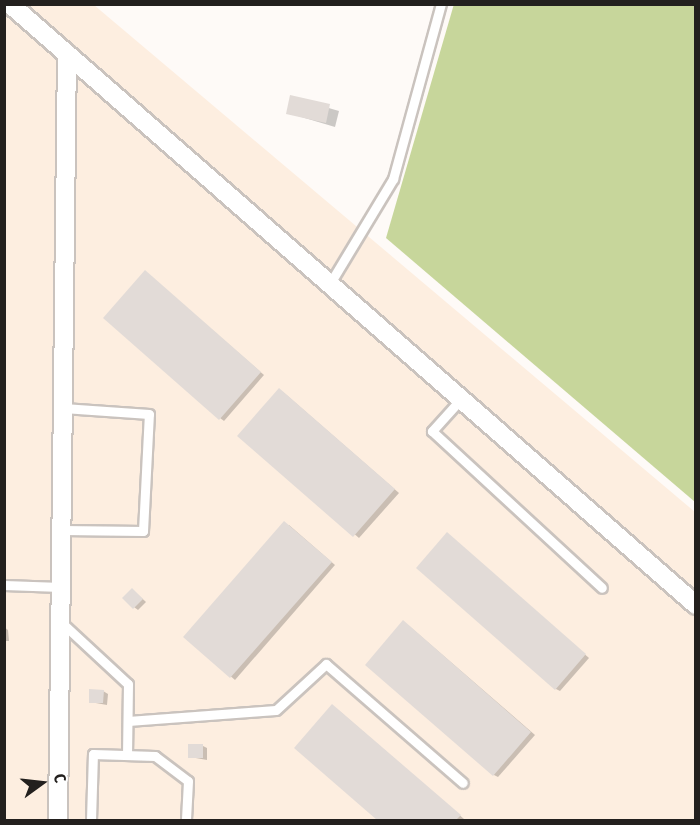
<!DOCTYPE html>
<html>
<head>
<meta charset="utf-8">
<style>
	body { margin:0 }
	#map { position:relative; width:700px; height:825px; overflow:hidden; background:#fefaf7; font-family:"Fira Sans Condensed",sans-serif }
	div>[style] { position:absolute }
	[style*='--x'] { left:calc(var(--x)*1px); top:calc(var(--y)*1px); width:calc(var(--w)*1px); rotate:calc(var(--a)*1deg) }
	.industrial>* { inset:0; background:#fdeee0 }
	.green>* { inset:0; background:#c7d69b }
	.shadow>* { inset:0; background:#0003 }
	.building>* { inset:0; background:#e2dbd7 }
	.roads { filter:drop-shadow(2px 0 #cac3be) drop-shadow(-2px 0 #cac3be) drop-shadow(0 2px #cac3be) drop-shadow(0 -2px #cac3be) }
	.lane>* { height:9px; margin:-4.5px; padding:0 4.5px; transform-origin:4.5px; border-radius:4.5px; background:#fff }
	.street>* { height:18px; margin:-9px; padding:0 9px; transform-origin:9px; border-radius:9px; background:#fff }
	span { translate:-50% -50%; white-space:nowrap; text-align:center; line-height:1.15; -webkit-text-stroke:4.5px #fff; paint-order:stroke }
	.frame { position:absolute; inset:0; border:6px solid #23201e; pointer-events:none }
	.north { position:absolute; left:12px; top:753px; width:60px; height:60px; -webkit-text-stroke:4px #fff; paint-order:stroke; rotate:75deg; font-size:16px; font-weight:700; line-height:24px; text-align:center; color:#23201e }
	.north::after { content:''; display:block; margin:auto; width:21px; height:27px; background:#23201e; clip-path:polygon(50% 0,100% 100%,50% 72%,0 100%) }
</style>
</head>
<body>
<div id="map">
	<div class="industrial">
		<i style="clip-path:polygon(5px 5px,94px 5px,695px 512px,695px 820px,5px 820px)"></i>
	</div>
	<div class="green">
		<i style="clip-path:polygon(454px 4px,695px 5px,695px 502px,386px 238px)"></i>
	</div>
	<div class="shadow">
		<i style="clip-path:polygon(291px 97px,339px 111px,335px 127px,288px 113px)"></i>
		<i style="clip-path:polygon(149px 275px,264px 375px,224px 421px,220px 418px)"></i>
		<i style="clip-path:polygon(283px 392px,399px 493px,359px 538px,239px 435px)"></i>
		<i style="clip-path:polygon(289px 525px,335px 565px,235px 680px,185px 637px)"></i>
		<i style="clip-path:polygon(451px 537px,589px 658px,560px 691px,556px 689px)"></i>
		<i style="clip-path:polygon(133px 590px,146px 602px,138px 610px,134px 607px)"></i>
		<i style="clip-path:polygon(408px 625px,535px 735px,498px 777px,494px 775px)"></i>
		<i style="clip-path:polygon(4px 627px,8px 630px,9px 641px,4px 641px)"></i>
		<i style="clip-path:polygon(103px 691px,108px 694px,107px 705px,90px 702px)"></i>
		<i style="clip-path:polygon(337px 709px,464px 819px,462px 820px,380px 820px,297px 748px)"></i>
		<i style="clip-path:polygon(203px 746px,207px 748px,207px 760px,190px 757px)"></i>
	</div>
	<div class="building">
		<i style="clip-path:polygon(290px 95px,330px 104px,326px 123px,286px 114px)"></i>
		<i style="clip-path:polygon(145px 270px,261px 372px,219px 420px,103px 318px)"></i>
		<i style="clip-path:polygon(279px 388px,395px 489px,353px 537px,237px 436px)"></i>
		<i style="clip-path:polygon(284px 521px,332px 562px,230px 678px,183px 637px)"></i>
		<i style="clip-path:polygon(447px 532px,586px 654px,555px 690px,416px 568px)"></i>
		<i style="clip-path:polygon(132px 588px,143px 599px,133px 609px,122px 598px)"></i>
		<i style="clip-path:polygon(403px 620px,531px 732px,493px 776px,365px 665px)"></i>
		<i style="clip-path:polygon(89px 689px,104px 690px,103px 703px,89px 703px)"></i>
		<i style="clip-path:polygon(332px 704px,461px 815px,456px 820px,377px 820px,294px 748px)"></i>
		<i style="clip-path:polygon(188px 744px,203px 744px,203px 758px,188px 758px)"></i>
	</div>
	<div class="roads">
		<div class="lane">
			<i style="--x:329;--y:285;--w:124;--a:-58.9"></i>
			<i style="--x:393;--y:179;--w:181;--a:-74.7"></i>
			<i style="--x:460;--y:400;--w:42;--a:132.1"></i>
			<i style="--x:432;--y:431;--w:231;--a:42.7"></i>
			<i style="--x:62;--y:530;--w:81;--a:0.7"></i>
			<i style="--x:143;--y:531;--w:117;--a:-87.1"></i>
			<i style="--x:149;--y:414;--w:86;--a:-176"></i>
			<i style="--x:4;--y:585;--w:57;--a:2"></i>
			<i style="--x:61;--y:622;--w:91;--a:42.8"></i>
			<i style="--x:128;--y:684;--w:71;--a:90.8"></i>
			<i style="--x:128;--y:721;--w:148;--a:-4.3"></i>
			<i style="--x:276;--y:710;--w:68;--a:-42.6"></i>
			<i style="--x:326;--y:664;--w:181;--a:41"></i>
			<i style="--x:91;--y:820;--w:66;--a:-88.3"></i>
			<i style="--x:93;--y:754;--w:62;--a:1.8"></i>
			<i style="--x:155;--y:756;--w:41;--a:37.1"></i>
			<i style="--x:188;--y:781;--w:39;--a:93"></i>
		</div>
		<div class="street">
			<i style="--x:10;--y:4;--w:912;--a:41.22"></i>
			<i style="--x:58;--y:820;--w:766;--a:-89.33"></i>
		</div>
	</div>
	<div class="frame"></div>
	<div class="north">С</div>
</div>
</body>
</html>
